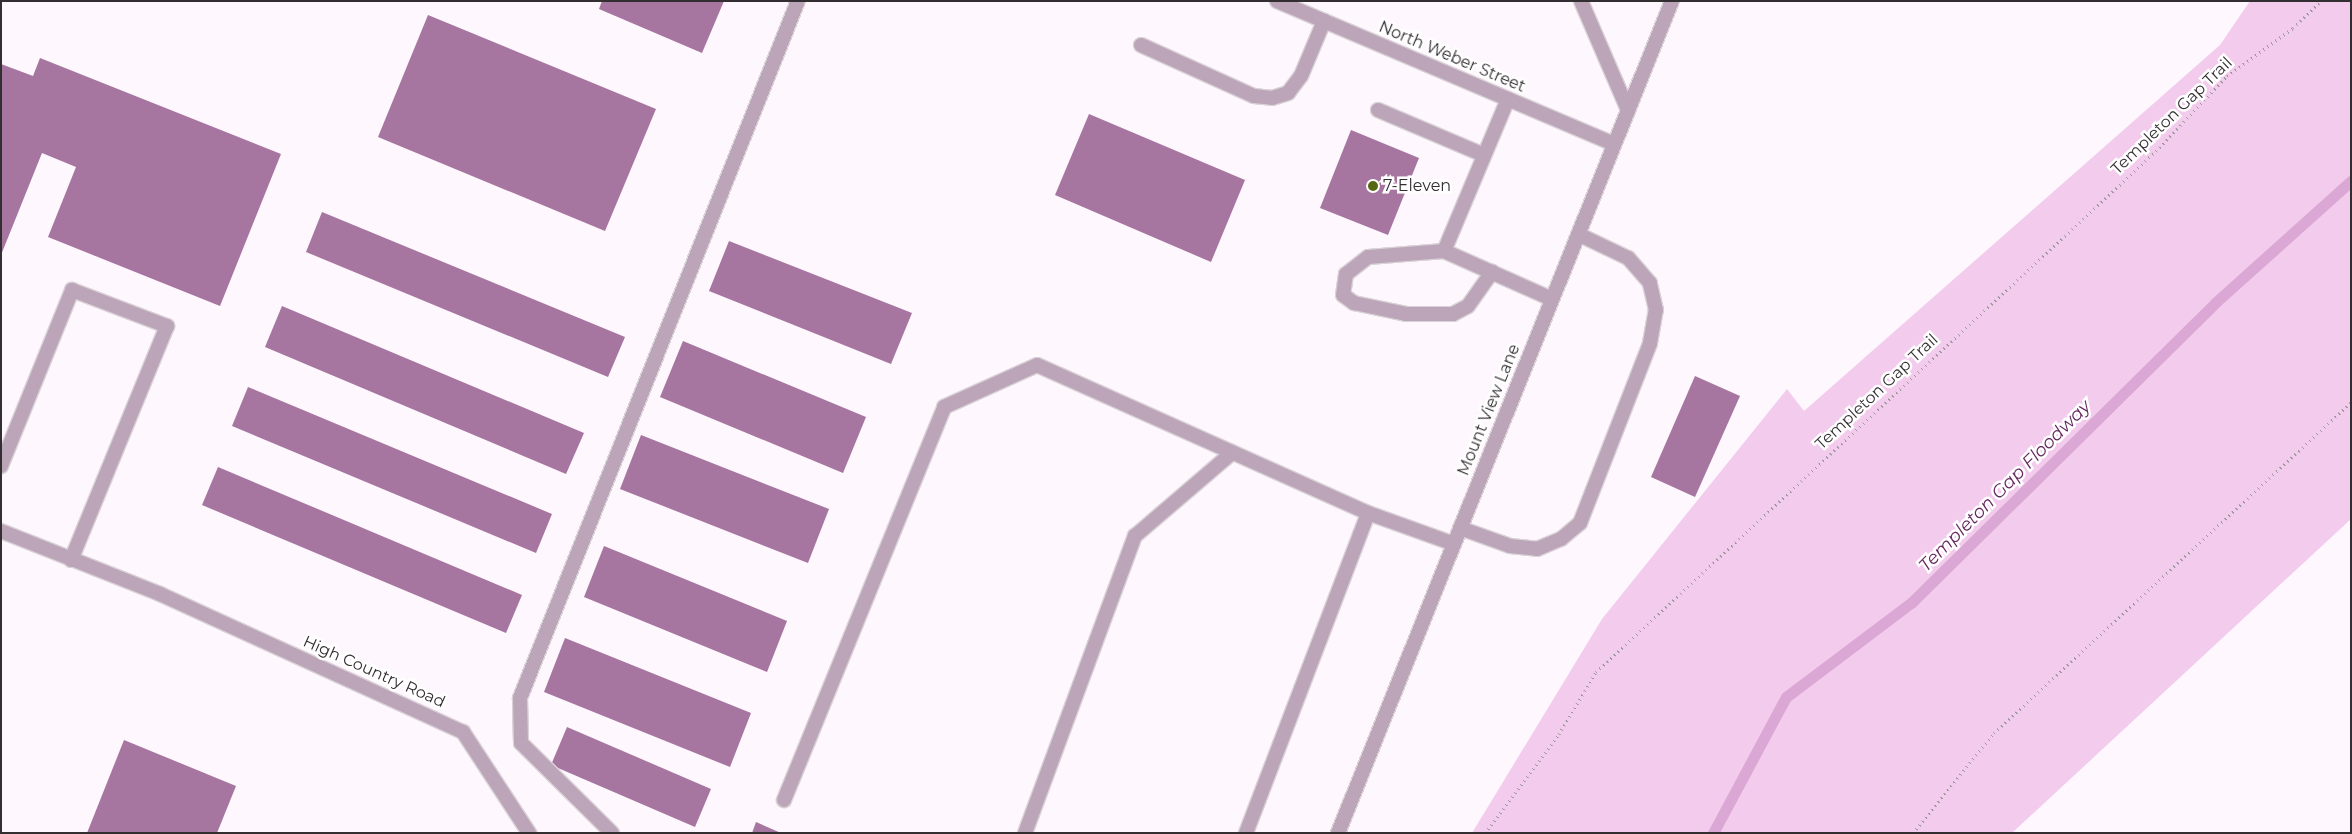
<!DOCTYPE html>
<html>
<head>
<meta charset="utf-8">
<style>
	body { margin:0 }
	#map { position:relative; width:2352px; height:834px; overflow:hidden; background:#fef7fd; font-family:Montserrat,sans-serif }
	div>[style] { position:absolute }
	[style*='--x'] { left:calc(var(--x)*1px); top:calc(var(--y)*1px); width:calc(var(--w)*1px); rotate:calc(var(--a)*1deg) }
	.green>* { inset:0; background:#f3cbed }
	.stream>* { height:11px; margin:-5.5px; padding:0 5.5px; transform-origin:5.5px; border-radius:5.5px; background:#dba7d4 }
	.building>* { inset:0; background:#a675a0 }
	.path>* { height:3px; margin-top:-1.5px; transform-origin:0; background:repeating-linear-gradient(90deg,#9d989c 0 1px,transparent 0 5px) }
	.roads { filter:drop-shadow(1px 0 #d9d3d8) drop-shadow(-1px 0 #d9d3d8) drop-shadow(0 1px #d9d3d8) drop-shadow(0 -1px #d9d3d8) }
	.service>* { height:14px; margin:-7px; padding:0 7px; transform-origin:7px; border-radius:7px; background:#bda5b9 }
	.minor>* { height:14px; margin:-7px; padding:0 7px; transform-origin:7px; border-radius:7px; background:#bda5b9 }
	.tertiary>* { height:14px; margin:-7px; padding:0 7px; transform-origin:7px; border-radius:7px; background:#bda5b9 }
	.dots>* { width:14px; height:14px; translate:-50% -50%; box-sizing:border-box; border:2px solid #fff; border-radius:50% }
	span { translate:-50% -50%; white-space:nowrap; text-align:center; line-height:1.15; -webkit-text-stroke:5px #fff; paint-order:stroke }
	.street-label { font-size:16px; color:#322e31 }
	.poi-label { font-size:16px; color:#322e31 }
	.left { translate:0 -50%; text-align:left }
	.water-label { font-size:18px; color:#65275f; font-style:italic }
	.frame { position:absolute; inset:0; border:2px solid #322e31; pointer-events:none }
</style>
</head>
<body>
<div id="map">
	<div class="green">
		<i style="clip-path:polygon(2250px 1px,2351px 1px,2351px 519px,2012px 833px,1472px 833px,1602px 619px,1787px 389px,1804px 411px,2220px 45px)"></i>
	</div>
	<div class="stream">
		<i style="--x:1713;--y:833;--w:154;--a:-61.8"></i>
		<i style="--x:1786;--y:697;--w:158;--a:-37"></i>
		<i style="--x:1912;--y:602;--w:427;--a:-44.6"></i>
		<i style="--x:2216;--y:302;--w:181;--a:-41.9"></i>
	</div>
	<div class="building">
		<i style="clip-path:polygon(602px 1px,724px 1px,702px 53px,599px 9px)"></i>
		<i style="clip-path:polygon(428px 15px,656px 109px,605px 231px,378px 137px)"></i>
		<i style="clip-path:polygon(40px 58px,281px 154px,220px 306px,48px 237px,76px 167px,42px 153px,1px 255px,1px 64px,33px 76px)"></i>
		<i style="clip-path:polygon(1089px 114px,1245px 180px,1211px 262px,1055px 195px)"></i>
		<i style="clip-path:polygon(1351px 130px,1419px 158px,1388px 235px,1320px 208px)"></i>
		<i style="clip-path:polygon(322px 212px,625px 337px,608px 377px,306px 252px)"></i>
		<i style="clip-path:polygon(729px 241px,912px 313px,891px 364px,709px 291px)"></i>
		<i style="clip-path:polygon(282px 306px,584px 433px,566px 474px,265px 347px)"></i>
		<i style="clip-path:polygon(683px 341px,866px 417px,843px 473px,660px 397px)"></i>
		<i style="clip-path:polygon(1695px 376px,1740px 396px,1695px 497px,1651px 477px)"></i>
		<i style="clip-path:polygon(248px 387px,552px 514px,536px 553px,232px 426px)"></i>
		<i style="clip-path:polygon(641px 435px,829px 509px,808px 563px,620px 489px)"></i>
		<i style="clip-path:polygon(218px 467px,522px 595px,506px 633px,202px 505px)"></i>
		<i style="clip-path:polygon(604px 546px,787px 621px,767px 672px,584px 597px)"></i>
		<i style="clip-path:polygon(565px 638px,751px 713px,730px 767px,544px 692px)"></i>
		<i style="clip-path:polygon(567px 727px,711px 789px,695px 827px,551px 765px)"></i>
		<i style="clip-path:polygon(124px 740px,236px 786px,217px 833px,87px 833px)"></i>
		<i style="clip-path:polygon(756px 822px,781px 833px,752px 833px)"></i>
	</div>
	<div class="path">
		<i style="--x:1485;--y:833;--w:124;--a:-53.2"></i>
		<i style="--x:1559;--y:734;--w:72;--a:-59.2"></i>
		<i style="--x:1596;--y:672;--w:765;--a:-42.93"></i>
		<i style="--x:2156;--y:151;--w:103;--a:-46.6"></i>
		<i style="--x:2227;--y:76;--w:82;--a:-36"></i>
		<i style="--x:2293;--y:28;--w:39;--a:-44"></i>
		<i style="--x:1913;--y:833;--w:129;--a:-51"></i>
		<i style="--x:1994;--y:733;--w:487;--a:-42.8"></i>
	</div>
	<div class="roads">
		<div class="service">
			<i style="--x:1141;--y:45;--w:124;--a:24.3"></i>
			<i style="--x:1254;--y:96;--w:18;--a:6"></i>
			<i style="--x:1272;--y:98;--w:17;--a:-17"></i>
			<i style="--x:1288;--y:93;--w:21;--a:-53"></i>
			<i style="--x:1301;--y:76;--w:60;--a:-67.3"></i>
			<i style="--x:1508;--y:99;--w:165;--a:112.8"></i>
			<i style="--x:1444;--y:251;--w:118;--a:24"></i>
			<i style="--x:1378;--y:110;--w:115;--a:23"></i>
			<i style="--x:1444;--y:251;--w:76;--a:175.5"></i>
			<i style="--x:1368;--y:257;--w:28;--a:142"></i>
			<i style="--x:1346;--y:274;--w:21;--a:98"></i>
			<i style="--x:1343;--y:295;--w:14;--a:36"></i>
			<i style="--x:1354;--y:303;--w:53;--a:11.9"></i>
			<i style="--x:1406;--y:314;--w:47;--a:0"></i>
			<i style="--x:1453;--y:314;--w:17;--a:-28"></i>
			<i style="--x:1468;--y:306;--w:42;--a:-54.8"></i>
			<i style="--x:1;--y:466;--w:190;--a:-68"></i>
			<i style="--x:72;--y:290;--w:102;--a:20.8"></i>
			<i style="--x:167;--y:326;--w:253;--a:112.3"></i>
			<i style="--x:1460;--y:528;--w:53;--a:19.8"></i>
			<i style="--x:1510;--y:546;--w:27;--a:6"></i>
			<i style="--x:1537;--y:549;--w:26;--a:-23"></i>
			<i style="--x:1561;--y:539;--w:25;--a:-40"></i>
			<i style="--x:1580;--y:523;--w:193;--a:-68.7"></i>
			<i style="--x:1650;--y:343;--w:34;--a:-80"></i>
			<i style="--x:1656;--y:310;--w:28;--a:-103"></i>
			<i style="--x:1650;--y:283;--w:33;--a:-131"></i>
			<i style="--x:1628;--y:258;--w:55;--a:-154.4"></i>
			<i style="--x:1;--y:531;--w:171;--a:21.6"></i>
			<i style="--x:784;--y:800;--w:424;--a:-67.8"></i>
			<i style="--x:944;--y:407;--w:102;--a:-24.3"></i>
			<i style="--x:1037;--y:365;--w:363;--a:24.1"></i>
			<i style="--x:1368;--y:513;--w:91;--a:19.8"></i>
			<i style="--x:612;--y:833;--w:128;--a:-135.3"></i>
			<i style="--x:521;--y:743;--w:45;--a:-91.3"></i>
			<i style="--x:520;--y:698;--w:750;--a:-68.26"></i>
			<i style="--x:1025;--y:833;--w:317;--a:-69.7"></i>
			<i style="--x:1135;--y:536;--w:128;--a:-40.6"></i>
			<i style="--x:1246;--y:833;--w:342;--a:-69.1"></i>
		</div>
		<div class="minor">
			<i style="--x:1277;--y:1;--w:366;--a:23"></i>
			<i style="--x:1581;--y:1;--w:119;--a:66.7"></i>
			<i style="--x:160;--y:594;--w:333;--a:24.5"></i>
			<i style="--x:463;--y:732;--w:121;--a:56.8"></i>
		</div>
		<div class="tertiary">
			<i style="--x:1338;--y:833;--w:897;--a:-68.13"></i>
		</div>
	</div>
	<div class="dots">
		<i style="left:1373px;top:186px;background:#576813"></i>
	</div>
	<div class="street-label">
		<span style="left:1452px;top:57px;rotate:23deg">North Weber Street</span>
		<span style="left:2172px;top:116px;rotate:-44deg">Templeton Gap Trail</span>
		<span style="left:1877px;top:392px;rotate:-43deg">Templeton Gap Trail</span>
		<span style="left:1489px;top:410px;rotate:-68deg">Mount View Lane</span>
		<span style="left:374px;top:672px;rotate:24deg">High Country Road</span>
	</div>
	<div class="poi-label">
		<span class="left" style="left:1383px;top:186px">7-Eleven</span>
	</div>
	<div class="water-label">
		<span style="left:2005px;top:486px;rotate:-45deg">Templeton Gap Floodway</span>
	</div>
	<div class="frame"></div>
</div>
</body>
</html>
